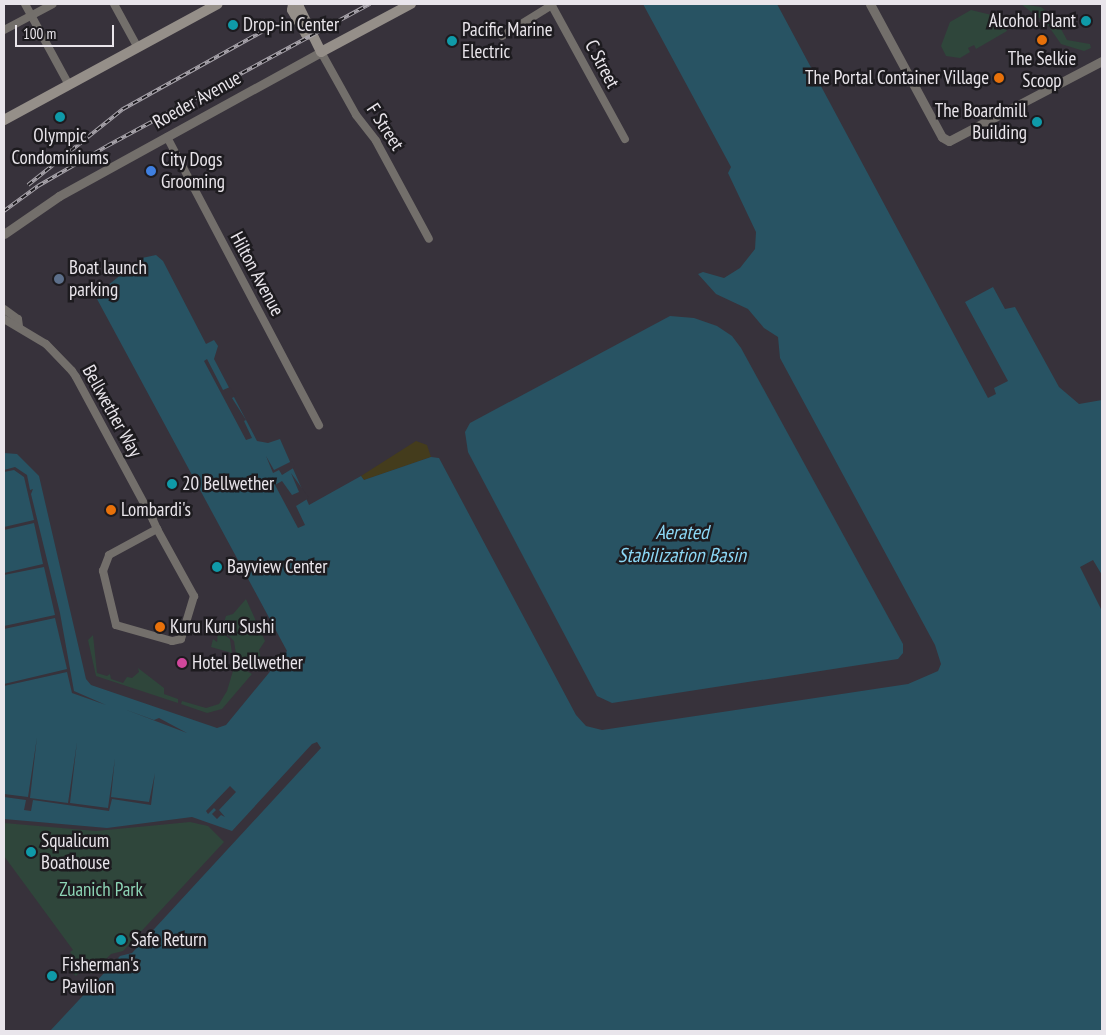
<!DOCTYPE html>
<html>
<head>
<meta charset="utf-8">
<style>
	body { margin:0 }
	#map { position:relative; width:1106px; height:1035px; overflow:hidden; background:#37323b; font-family:"PT Sans Narrow",sans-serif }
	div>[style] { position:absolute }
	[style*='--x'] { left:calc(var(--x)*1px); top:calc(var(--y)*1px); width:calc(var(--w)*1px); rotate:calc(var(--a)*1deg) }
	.green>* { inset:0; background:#2f463b }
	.sand>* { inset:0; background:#443c1c }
	.water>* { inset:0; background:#285363 }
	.pier>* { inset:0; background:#37323b }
	.minor>* { height:8px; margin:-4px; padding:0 4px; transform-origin:4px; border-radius:4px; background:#736f6b }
	.tertiary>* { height:9px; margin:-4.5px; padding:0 4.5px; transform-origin:4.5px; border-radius:4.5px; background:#736f6b }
	.secondary>* { height:10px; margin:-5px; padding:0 5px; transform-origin:5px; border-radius:5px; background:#958f89 }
	.rail>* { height:4px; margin-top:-2px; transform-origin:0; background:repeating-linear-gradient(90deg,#1d1b1f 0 5.5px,#a8a4ab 0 11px); box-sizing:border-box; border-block:1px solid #a8a4ab }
	.dots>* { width:14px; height:14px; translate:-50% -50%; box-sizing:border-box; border:2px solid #1d1b1f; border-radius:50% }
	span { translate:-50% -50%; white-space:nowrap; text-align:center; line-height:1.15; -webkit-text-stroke:5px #1d1b1f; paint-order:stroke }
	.poi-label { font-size:19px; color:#e9e5eb }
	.right { translate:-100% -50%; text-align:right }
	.left { translate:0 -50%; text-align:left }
	.street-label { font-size:19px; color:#e9e5eb }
	.park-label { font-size:19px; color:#8dd4b5 }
	.water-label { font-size:20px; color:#8cd7f5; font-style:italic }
	.frame { position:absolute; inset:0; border:5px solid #e9e5eb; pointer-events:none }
	.scale { position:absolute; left:15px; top:25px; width:99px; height:22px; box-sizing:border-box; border:2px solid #e9e5eb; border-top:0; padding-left:6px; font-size:15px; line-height:18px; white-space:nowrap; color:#e9e5eb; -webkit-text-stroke:4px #1d1b1f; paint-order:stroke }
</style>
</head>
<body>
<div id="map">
	<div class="green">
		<i style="clip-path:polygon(1021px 4px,1041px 7px,1055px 18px,1067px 40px,1090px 44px,1091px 48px,1084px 51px,1061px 44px,1047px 24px)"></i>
		<i style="clip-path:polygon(971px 10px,1000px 17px,1007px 31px,976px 49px,974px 45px,968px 48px,970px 52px,960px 58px,946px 56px,941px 46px,950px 22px)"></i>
		<i style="clip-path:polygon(246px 599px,265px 641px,259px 650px,261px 659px,254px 671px,237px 662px,234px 641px,222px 629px,226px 616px,233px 614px)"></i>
		<i style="clip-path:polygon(218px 630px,230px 639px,232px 653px,211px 647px,213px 639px,217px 642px)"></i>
		<i style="clip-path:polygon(93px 635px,97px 673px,107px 676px,110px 674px,111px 679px,123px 683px,127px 677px,132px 678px,139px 672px,138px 668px,164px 688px,164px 694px,178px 699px,178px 703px,96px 676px,88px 640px)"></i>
		<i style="clip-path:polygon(235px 664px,252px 674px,222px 709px,207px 713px,181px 704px,182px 701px,206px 708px,219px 704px,227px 691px)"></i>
		<i style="clip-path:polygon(190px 822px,208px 826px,224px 842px,123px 951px,111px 954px,91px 974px,85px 966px,76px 976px,73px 973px,81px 967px,70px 952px,73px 950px,4px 856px,4px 823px,96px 831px)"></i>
	</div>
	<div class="sand">
		<i style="clip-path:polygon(416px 441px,427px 445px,431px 457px,364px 480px,361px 476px)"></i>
	</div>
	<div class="water">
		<i style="clip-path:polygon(643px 4px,777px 4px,988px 398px,996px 394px,994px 388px,1008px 381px,965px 302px,993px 287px,1005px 309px,1015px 307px,1059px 387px,1079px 404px,1102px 400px,1102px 575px,1093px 560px,1080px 567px,1102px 611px,1102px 1031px,50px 1031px,120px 956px,132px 953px,321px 748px,317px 742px,312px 744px,232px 831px,192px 817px,107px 828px,4px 819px,4px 453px,17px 454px,39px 476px,86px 679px,91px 685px,217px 728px,226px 725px,287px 651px,97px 299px,107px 286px,142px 258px,156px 255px,163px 261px,206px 344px,214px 340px,218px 346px,214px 359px,257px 441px,268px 443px,280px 439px,309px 505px,361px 476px,364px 480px,431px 457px,439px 458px,576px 715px,586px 726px,602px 730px,908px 684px,938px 671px,941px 664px,935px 645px,780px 358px,778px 337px,764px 328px,748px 309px,716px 294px,698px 274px,703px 272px,724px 278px,740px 268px,755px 249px,756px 232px,728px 173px,731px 167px)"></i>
		<i style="clip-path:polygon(670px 316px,694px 318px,717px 326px,732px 336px,741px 348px,903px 644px,903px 653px,898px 659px,612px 703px,597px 696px,468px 452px,465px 432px,470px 423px)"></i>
	</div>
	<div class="pier">
		<i style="clip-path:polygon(207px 359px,223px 390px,230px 387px,236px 396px,232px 398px,246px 420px,244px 421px,252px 438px,246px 440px,204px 361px)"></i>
		<i style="clip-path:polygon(266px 456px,274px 470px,292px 461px,295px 467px,282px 475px,279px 470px,273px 473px)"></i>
		<i style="clip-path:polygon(15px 467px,27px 475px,30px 490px,33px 489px,31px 494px,60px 613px,74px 691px,106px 705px,72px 693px,67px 672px,4px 686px,4px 684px,67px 669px,55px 618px,4px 629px,4px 626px,55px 615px,44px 567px,4px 575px,4px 573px,43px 564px,34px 523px,4px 530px,4px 527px,34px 520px,24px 477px,14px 470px,4px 472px,4px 470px)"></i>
		<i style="clip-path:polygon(291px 473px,309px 498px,296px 506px,305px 525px,298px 528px,275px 485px,282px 481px,292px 495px,299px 492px)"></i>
		<i style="clip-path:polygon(124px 709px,154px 720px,159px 718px,187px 733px)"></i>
		<i style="clip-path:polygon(37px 737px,30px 798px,68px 803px,77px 742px,70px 803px,108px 808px,115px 758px,111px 797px,149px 802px,155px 773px,151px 805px,112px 799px,109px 811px,33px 800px,31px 811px,24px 810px,26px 800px,4px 797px,4px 794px,28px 797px)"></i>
		<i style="clip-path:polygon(230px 786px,236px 792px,219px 810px,225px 817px,221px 815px,217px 819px,212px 814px,216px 810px,214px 808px,208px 814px,206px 811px)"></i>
	</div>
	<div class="minor">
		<i style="--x:25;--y:4;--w:92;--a:61.5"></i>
		<i style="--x:114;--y:4;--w:50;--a:61.4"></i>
		<i style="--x:551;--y:4;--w:154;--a:61.3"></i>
		<i style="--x:4;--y:30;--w:55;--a:-28"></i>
		<i style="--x:502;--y:36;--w:59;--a:-31.8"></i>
		<i style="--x:321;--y:52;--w:72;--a:60.9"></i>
		<i style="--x:356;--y:115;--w:33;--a:52"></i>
		<i style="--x:376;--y:141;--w:111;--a:61.6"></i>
		<i style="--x:167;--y:137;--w:326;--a:62.2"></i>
		<i style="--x:4;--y:309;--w:17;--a:36"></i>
		<i style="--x:18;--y:319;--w:7;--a:82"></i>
		<i style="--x:4;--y:319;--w:49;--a:30.8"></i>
		<i style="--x:46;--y:344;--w:37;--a:46"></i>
		<i style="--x:72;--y:371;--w:7;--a:56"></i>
		<i style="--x:76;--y:377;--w:162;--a:61.7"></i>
		<i style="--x:153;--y:520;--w:10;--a:66"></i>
		<i style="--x:157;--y:529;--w:77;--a:61.1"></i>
		<i style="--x:194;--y:596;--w:45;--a:106.8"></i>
		<i style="--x:181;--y:639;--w:9;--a:167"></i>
		<i style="--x:172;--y:641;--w:58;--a:-164.1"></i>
		<i style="--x:116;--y:625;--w:56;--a:-103.5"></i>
		<i style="--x:103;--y:571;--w:17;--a:-69"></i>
		<i style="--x:109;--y:555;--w:55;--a:-28.4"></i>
	</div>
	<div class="tertiary">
		<i style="--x:870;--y:4;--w:151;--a:61.6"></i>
		<i style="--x:942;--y:137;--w:8;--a:30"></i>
		<i style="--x:949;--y:141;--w:173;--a:-27.6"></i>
		<i style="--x:4;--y:234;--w:67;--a:-34.6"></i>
		<i style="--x:59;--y:196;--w:299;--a:-28.8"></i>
	</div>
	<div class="secondary">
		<i style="--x:293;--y:4;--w:6;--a:99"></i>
		<i style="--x:292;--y:10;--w:28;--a:60"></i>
		<i style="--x:306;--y:34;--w:5;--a:11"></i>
		<i style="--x:294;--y:4;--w:6;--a:31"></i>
		<i style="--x:299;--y:7;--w:50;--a:63.9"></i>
		<i style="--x:321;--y:52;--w:102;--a:-28.1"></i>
		<i style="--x:4;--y:120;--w:243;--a:-28.5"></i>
	</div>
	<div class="rail">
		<i style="--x:28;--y:185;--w:122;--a:-38.7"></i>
		<i style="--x:123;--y:109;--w:171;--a:-29.1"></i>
		<i style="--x:4;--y:211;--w:42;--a:-36.3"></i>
		<i style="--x:38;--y:186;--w:80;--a:-30.1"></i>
		<i style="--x:107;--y:146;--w:299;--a:-28.4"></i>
	</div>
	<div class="dots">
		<i style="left:1086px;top:21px;background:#0f9aa8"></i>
		<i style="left:233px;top:25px;background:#0f9aa8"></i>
		<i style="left:1042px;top:40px;background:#e8710a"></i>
		<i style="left:452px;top:41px;background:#0f9aa8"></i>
		<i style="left:999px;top:78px;background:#e8710a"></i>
		<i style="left:60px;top:117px;background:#0f9aa8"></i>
		<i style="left:1037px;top:122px;background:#0f9aa8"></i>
		<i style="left:151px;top:171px;background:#3f7fe0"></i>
		<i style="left:59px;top:279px;background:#5c6f8a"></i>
		<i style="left:172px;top:484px;background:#0f9aa8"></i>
		<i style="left:111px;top:510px;background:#e8710a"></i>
		<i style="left:217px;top:567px;background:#0f9aa8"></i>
		<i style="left:160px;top:627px;background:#e8710a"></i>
		<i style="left:182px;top:663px;background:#d1479c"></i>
		<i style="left:31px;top:852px;background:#0f9aa8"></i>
		<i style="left:121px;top:940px;background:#0f9aa8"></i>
		<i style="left:52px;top:976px;background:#0f9aa8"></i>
	</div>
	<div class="poi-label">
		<span class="right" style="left:1076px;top:21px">Alcohol Plant</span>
		<span class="left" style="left:243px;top:25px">Drop-in Center</span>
		<span class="left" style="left:462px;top:41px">Pacific Marine<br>Electric</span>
		<span style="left:1042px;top:70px">The Selkie<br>Scoop</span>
		<span class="right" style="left:989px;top:78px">The Portal Container Village</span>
		<span class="right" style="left:1027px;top:122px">The Boardmill<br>Building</span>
		<span style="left:60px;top:147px">Olympic<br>Condominiums</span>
		<span class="left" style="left:161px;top:171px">City Dogs<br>Grooming</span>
		<span class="left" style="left:69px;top:279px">Boat launch<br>parking</span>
		<span class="left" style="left:182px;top:484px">20 Bellwether</span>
		<span class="left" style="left:121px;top:510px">Lombardi's</span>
		<span class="left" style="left:227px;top:567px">Bayview Center</span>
		<span class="left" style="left:170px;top:627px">Kuru Kuru Sushi</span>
		<span class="left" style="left:192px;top:663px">Hotel Bellwether</span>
		<span class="left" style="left:41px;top:852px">Squalicum<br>Boathouse</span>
		<span class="left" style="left:131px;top:940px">Safe Return</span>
		<span class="left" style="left:62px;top:976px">Fisherman's<br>Pavilion</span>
	</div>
	<div class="street-label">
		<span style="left:602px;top:64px;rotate:62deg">C Street</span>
		<span style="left:197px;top:100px;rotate:-29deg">Roeder Avenue</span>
		<span style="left:385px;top:127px;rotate:57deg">F Street</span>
		<span style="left:257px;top:274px;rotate:62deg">Hilton Avenue</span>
		<span style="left:112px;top:411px;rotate:61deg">Bellwether Way</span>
	</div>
	<div class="park-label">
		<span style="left:101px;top:890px">Zuanich Park</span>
	</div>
	<div class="water-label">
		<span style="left:682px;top:544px">Aerated<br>Stabilization Basin</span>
	</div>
	<div class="frame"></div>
	<div class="scale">100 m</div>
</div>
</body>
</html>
